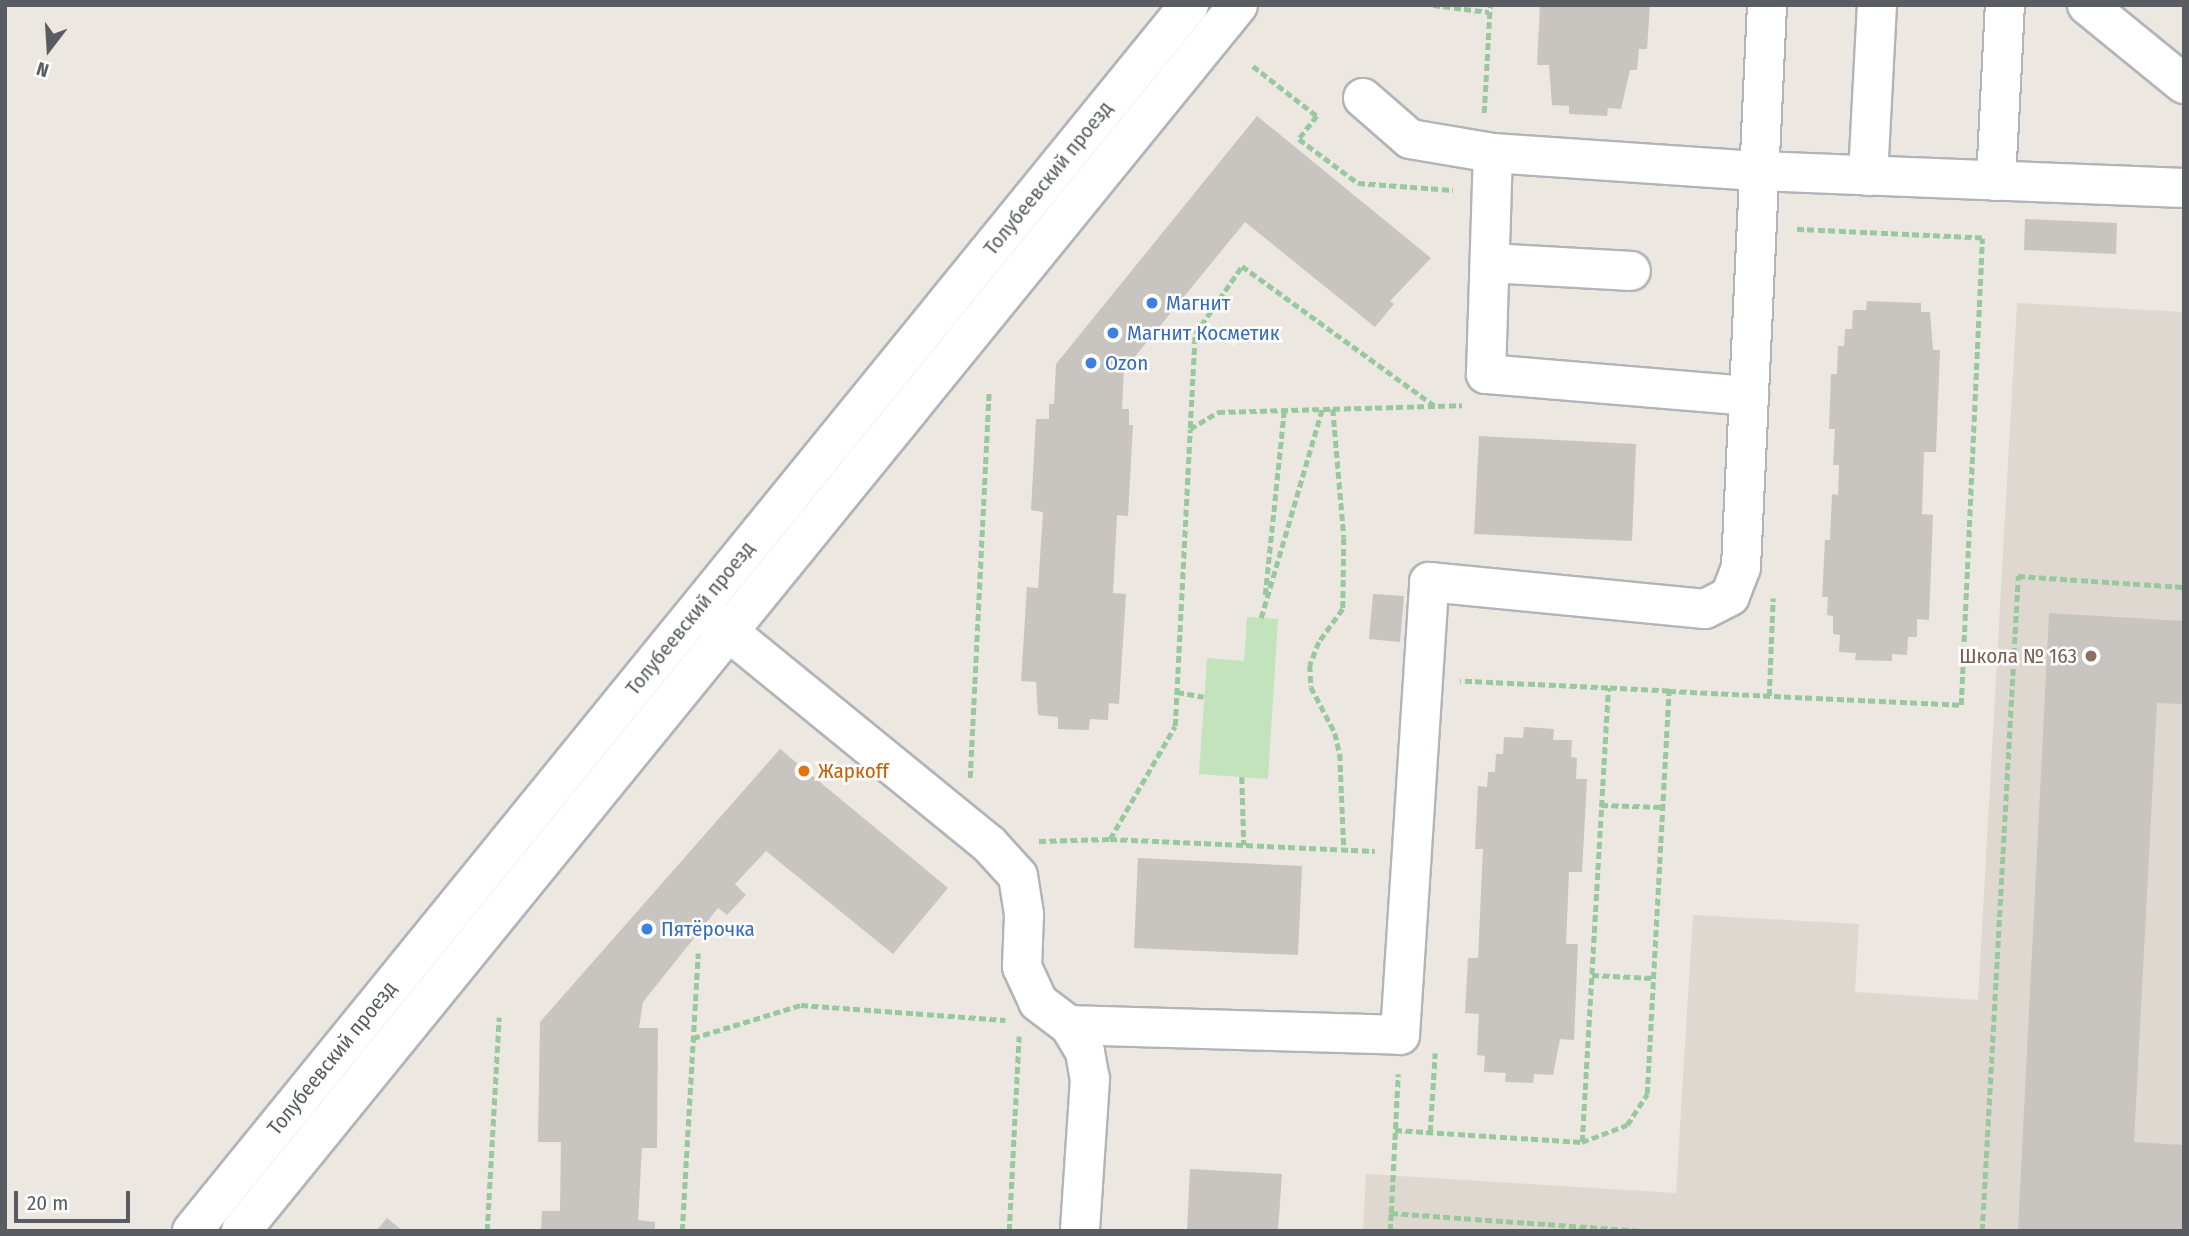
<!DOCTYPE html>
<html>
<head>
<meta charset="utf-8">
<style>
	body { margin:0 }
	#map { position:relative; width:2189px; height:1236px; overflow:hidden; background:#ece7e0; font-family:"Fira Sans Condensed",sans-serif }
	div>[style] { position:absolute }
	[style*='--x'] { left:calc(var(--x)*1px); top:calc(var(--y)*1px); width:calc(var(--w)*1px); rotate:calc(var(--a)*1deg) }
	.education>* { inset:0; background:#ded8d1 }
	.green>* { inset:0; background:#c2e3bc }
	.building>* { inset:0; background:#c8c4bf }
	.path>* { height:4.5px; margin-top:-2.25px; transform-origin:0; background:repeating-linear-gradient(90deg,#98c99e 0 7px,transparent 0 10.5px) }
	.roads { filter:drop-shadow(2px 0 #b1b4b8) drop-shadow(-2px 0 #b1b4b8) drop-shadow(0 2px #b1b4b8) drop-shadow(0 -2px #b1b4b8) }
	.minor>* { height:38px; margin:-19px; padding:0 19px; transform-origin:19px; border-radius:19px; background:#fff }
	.dots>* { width:19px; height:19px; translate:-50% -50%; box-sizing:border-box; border:4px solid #fff; border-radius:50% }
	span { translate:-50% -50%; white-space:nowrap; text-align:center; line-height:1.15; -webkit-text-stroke:5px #fff; paint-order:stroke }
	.street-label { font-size:21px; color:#595d61 }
	.shop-label { font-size:21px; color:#366cbe }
	.left { translate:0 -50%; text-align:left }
	.education-label { font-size:21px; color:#785e54 }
	.right { translate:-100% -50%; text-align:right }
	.food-label { font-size:21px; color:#c56008 }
	.frame { position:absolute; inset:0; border:7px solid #595d61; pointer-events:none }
	.north { position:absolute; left:14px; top:14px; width:70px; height:70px; -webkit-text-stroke:5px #fff; paint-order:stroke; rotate:197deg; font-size:19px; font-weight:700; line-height:28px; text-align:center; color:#595d61 }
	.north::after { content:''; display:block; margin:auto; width:24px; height:32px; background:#595d61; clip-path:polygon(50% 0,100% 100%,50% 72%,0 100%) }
	.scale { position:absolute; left:14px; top:1191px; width:116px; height:32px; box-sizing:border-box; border:4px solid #595d61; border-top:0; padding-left:9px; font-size:21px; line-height:24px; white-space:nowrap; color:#595d61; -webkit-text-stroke:5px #fff; paint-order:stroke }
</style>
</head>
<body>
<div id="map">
	<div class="education">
		<i style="clip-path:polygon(2017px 303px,2184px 312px,2184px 1231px,1363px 1231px,1366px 1174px,1676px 1193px,1693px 915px,1859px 924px,1855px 992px,1978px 1000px)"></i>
	</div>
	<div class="green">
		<i style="clip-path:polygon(1247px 617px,1278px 619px,1268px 779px,1199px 774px,1207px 658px,1244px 661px)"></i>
	</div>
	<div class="building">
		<i style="clip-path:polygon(1540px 5px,1650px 5px,1647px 49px,1639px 49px,1637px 70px,1630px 70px,1621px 109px,1608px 108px,1607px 116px,1569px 114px,1569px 106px,1552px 105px,1549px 65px,1537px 65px)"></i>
		<i style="clip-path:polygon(1257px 116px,1431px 258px,1390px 301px,1394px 304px,1375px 327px,1245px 222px,1124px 370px,1122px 409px,1129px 409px,1129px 425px,1133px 425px,1128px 516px,1117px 515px,1113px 593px,1126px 594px,1119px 704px,1109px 703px,1108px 720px,1090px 719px,1089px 730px,1058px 729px,1058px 717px,1038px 715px,1036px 682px,1021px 681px,1027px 587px,1038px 588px,1043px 512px,1031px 510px,1036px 419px,1049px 419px,1049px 404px,1054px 404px,1056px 364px)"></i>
		<i style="clip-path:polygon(2025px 219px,2117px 223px,2116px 254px,2024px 250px)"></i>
		<i style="clip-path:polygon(1867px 301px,1921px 303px,1921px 312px,1930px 312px,1933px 350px,1940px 350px,1936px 452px,1924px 452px,1922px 514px,1933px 515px,1929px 620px,1917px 619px,1917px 637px,1908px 637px,1907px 655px,1892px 654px,1892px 661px,1855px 660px,1856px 653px,1839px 652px,1840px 635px,1833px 634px,1833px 616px,1827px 615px,1828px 597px,1822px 597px,1825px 540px,1830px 540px,1832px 494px,1838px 495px,1839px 465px,1833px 465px,1835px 429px,1829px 429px,1831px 374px,1837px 374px,1838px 346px,1844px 346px,1845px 329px,1852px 329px,1853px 310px,1866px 310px)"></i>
		<i style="clip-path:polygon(1479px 436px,1636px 444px,1632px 541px,1474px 534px)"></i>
		<i style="clip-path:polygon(1373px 594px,1404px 596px,1400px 642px,1369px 639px)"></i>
		<i style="clip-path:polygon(2049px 613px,2184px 621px,2184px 704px,2157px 703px,2134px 1142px,2184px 1145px,2184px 1231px,2018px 1231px)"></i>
		<i style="clip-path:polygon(1524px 727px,1554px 729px,1553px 740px,1572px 740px,1571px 757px,1577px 758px,1576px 779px,1587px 779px,1582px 872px,1569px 872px,1566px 944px,1578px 944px,1574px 1040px,1560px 1039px,1553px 1075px,1534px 1074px,1533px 1083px,1505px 1082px,1506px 1073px,1484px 1072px,1485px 1056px,1477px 1055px,1479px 1014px,1465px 1013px,1468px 958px,1478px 958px,1483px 849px,1475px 849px,1478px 786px,1487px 787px,1488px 772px,1495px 772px,1496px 754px,1503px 754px,1504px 737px,1523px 738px)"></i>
		<i style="clip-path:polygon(780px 749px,948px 888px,893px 954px,766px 851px,735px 884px,746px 895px,727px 915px,718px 908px,643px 1002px,639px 1028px,658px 1028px,657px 1148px,642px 1148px,638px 1220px,655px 1222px,655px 1231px,541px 1231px,542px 1211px,560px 1211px,561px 1142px,538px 1142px,540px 1022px)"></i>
		<i style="clip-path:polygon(1138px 858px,1302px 866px,1298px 955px,1134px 948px)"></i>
		<i style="clip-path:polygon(1190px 1169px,1282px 1174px,1278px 1231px,1187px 1231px)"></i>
		<i style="clip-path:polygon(387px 1218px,403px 1231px,376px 1231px)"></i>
	</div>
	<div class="path">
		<i style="--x:1433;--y:5;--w:56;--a:7.1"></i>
		<i style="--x:1253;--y:66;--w:81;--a:38"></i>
		<i style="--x:1317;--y:116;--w:29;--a:128"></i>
		<i style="--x:1299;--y:139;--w:74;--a:36.7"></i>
		<i style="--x:1358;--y:183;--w:95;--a:4.2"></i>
		<i style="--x:1484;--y:113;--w:108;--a:-86.8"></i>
		<i style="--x:1333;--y:409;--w:129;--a:85.1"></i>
		<i style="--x:1344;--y:538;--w:71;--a:90.8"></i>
		<i style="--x:1343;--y:609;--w:41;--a:126"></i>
		<i style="--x:1319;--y:642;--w:25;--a:111"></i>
		<i style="--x:1310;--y:665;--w:22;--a:87"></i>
		<i style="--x:1311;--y:687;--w:52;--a:62.4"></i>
		<i style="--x:1335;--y:733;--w:22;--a:77"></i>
		<i style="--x:1340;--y:754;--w:95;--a:87.6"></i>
		<i style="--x:1190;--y:428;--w:94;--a:-87"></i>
		<i style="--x:1195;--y:334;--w:83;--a:-55.3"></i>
		<i style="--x:1242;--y:266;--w:238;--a:36"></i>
		<i style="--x:1265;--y:595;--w:185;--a:-84.1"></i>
		<i style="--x:1261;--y:618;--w:217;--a:-73.7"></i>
		<i style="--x:1669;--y:691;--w:292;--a:2.7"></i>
		<i style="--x:1961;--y:705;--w:467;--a:-87.4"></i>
		<i style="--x:1982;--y:238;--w:188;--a:-177.3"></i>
		<i style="--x:1177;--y:692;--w:27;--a:10"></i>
		<i style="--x:1769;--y:696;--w:98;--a:-87.7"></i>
		<i style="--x:1242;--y:777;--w:68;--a:88.3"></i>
		<i style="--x:970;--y:778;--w:388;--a:-87.2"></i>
		<i style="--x:1601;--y:805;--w:62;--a:1.8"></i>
		<i style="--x:1110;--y:839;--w:265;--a:2.6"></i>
		<i style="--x:1039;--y:841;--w:71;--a:-1.6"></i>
		<i style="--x:1110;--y:839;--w:130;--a:-60.1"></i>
		<i style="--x:1175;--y:726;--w:297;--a:-87.1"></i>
		<i style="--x:1190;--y:429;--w:33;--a:-31"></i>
		<i style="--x:1218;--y:412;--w:244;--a:-1.6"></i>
		<i style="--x:1592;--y:975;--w:61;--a:2.8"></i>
		<i style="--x:693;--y:1038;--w:113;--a:-17"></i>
		<i style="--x:801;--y:1005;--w:205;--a:4.2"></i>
		<i style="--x:1395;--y:1130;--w:187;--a:3.7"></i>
		<i style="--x:1582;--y:1142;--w:455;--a:-86.7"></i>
		<i style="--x:1608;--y:688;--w:148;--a:-177.3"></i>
		<i style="--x:1430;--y:1132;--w:79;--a:-86.4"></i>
		<i style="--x:1582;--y:1142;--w:48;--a:-20.7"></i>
		<i style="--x:1627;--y:1125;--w:37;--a:-57"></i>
		<i style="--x:1647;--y:1094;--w:404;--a:-86.9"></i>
		<i style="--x:1669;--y:691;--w:61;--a:-177.2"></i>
		<i style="--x:1391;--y:1213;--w:139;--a:-87.1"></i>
		<i style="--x:487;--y:1231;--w:214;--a:-86.8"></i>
		<i style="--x:682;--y:1231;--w:278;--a:-86.7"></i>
		<i style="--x:1009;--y:1231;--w:195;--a:-87.1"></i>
		<i style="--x:1390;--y:1231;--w:18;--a:-87"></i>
		<i style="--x:1391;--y:1213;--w:253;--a:4.1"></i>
		<i style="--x:1982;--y:1231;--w:656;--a:-86.85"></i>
		<i style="--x:2018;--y:576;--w:166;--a:3.8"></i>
	</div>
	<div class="roads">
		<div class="minor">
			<i style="--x:2087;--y:5;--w:125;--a:39.2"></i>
			<i style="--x:1363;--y:98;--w:62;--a:41.1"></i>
			<i style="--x:1410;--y:139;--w:84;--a:9.6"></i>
			<i style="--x:1868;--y:176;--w:171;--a:-87"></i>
			<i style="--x:1996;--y:181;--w:176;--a:-87.1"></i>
			<i style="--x:1490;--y:263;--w:141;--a:3.2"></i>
			<i style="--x:1749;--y:396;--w:264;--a:-175.2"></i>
			<i style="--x:1486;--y:374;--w:221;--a:-88.2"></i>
			<i style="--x:1493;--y:153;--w:267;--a:3.9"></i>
			<i style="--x:1759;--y:171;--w:425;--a:2.3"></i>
			<i style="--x:708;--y:615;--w:362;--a:39.2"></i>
			<i style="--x:989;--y:844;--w:43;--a:47.8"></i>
			<i style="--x:1018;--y:876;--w:39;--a:81"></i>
			<i style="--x:1024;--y:915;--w:52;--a:92.2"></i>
			<i style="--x:1022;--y:967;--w:38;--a:65"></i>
			<i style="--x:1038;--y:1002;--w:39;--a:37"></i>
			<i style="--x:1069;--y:1025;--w:31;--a:59"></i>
			<i style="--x:1085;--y:1052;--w:27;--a:80"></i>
			<i style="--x:1090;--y:1079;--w:152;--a:93.8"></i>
			<i style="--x:1069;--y:1025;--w:331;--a:1.7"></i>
			<i style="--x:1400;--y:1035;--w:454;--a:-86.3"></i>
			<i style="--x:1429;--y:582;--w:277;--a:5.6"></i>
			<i style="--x:1705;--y:609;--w:28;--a:-27"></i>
			<i style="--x:1730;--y:596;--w:31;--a:-69"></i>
			<i style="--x:1741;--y:567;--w:563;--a:-87.35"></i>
			<i style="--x:192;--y:1231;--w:1580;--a:-50.88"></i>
			<i style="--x:241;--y:1231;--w:1580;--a:-50.88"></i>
		</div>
	</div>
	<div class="dots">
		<i style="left:1152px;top:303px;background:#3f7fe0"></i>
		<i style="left:1113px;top:333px;background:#3f7fe0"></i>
		<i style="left:1091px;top:363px;background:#3f7fe0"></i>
		<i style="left:2091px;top:656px;background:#8d6e63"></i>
		<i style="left:804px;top:771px;background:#e8710a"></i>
		<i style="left:647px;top:929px;background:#3f7fe0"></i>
	</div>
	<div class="street-label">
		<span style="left:1048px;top:178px;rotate:-51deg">Толубеевский проезд</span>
		<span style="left:690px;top:618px;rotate:-51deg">Толубеевский проезд</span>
		<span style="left:332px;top:1058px;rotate:-51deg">Толубеевский проезд</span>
	</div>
	<div class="shop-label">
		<span class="left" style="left:1166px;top:303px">Магнит</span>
		<span class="left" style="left:1127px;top:333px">Магнит Косметик</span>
		<span class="left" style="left:1105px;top:363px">Ozon</span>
		<span class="left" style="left:661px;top:929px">Пятёрочка</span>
	</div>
	<div class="education-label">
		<span class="right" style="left:2077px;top:656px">Школа № 163</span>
	</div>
	<div class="food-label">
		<span class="left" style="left:818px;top:771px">Жаркoff</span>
	</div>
	<div class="frame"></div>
	<div class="north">N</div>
	<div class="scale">20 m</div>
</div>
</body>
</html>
